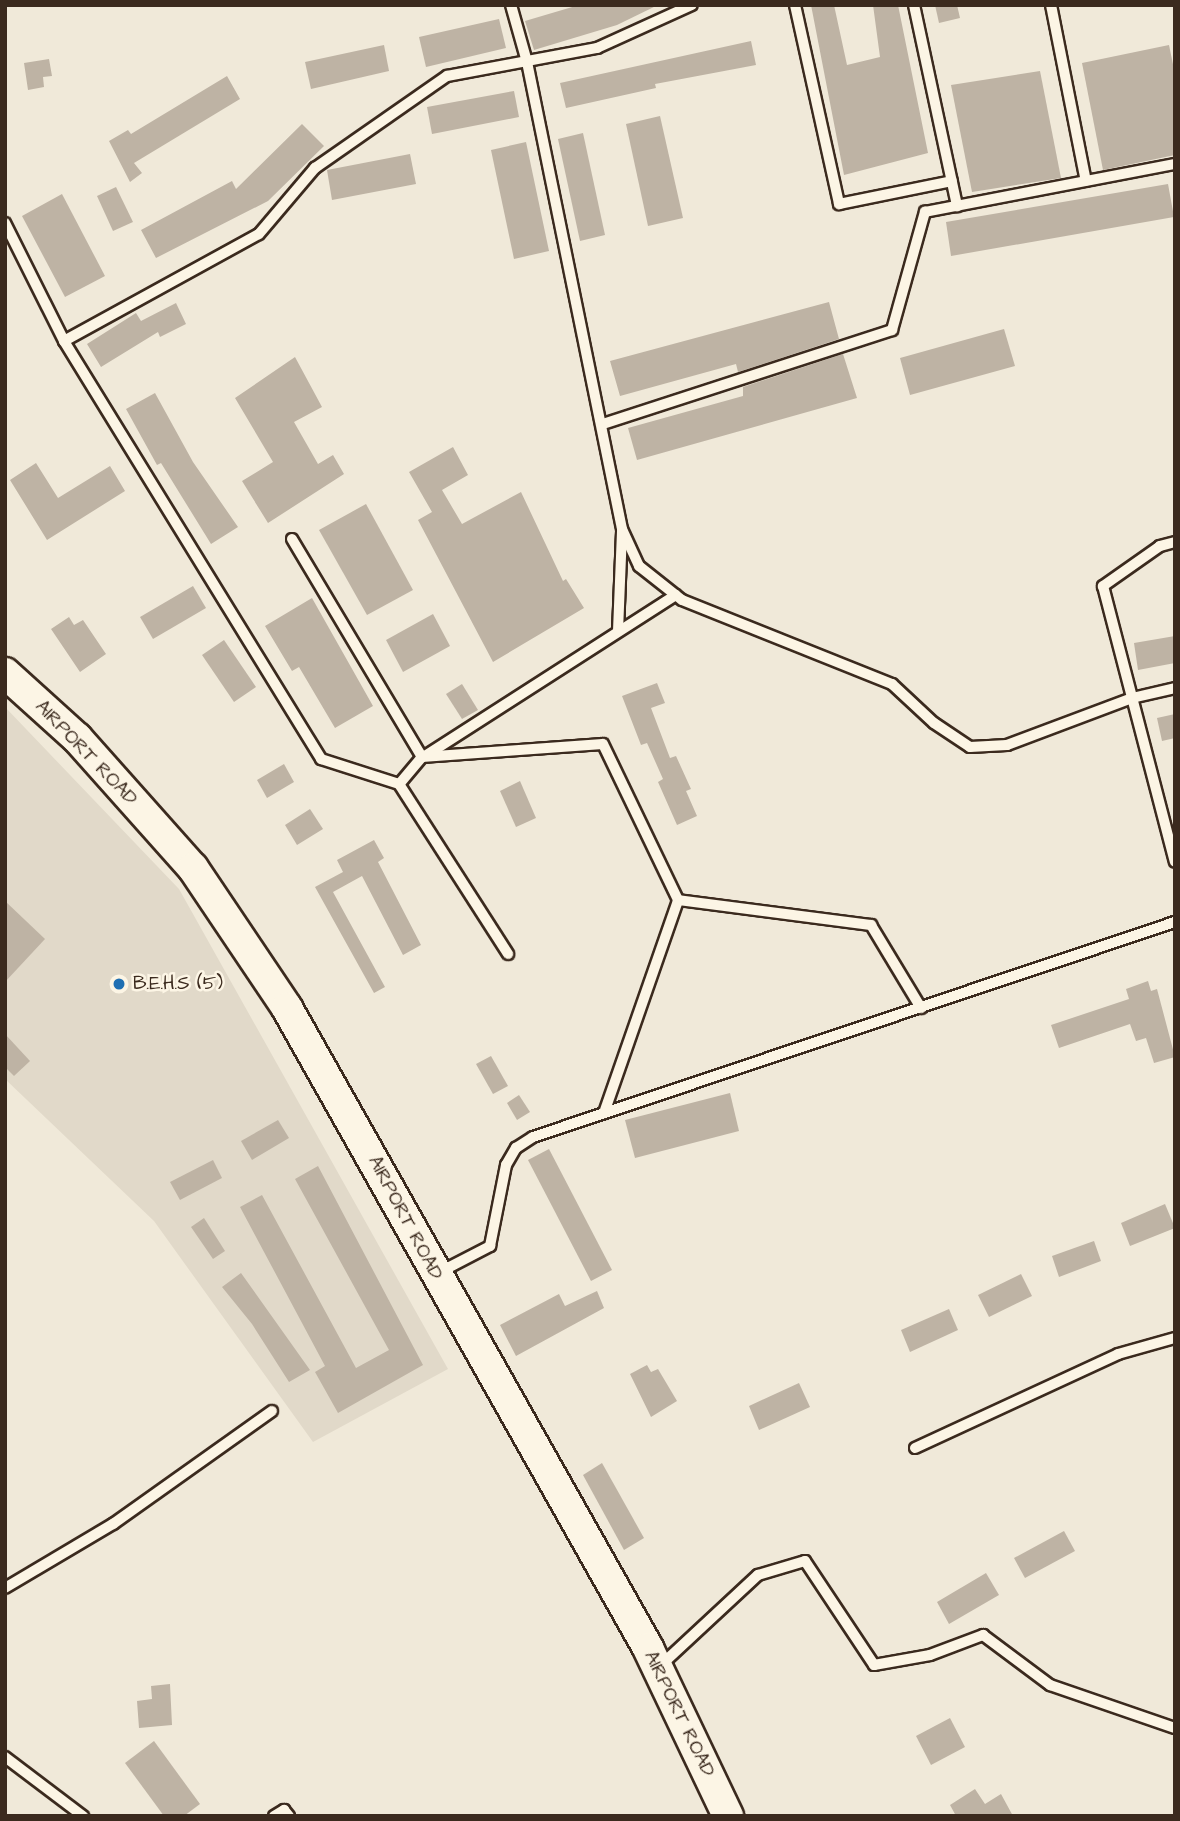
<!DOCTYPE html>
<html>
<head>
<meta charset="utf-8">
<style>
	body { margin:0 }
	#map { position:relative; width:1180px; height:1821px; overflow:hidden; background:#f0e9d9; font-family:"Architects Daughter",sans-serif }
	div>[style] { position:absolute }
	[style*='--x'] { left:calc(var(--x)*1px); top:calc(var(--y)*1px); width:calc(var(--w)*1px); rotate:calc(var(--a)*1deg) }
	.built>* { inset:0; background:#e1d9c9 }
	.building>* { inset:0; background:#beb3a4 }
	.roads { filter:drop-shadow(2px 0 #3b2a1e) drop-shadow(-2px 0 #3b2a1e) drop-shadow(0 2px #3b2a1e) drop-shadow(0 -2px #3b2a1e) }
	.service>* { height:10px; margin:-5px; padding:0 5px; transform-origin:5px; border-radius:5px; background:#fcf5e5 }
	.secondary>* { height:30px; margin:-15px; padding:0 15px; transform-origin:15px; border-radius:15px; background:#fcf5e5 }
	.dots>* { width:19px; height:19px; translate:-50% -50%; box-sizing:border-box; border:4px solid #fcf5e5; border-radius:50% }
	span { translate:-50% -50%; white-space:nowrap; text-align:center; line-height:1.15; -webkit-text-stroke:5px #fcf5e5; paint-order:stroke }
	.street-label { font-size:19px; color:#3b2a1e }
	.poi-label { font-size:19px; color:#3b2a1e }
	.left { translate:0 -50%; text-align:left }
	.frame { position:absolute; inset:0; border:7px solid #3b2a1e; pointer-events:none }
</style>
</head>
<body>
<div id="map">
	<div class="built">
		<i style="clip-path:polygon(5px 707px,179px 889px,448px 1369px,313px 1442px,154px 1221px,5px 1079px)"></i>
	</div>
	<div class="building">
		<i style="clip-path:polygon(579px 5px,658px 5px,617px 25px,534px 50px,525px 21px)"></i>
		<i style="clip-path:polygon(811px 5px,834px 5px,847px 65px,880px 57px,873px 5px,898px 5px,928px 153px,844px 175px)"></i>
		<i style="clip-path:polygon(935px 5px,957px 5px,960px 18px,939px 23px)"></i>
		<i style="clip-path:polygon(499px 19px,506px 48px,426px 67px,419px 37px)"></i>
		<i style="clip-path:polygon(751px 41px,756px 65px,655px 84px,656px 88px,566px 108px,560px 83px)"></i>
		<i style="clip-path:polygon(384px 45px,389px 71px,311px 89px,305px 62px)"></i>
		<i style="clip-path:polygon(1169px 45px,1175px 74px,1175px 155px,1103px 170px,1082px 63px)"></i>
		<i style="clip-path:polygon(49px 59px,52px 76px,43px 77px,44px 87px,28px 90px,24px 63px)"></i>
		<i style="clip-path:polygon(1040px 71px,1061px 178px,972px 192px,951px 85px)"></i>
		<i style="clip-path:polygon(227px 76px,240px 99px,134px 163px,142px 173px,130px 182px,109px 141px,128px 130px,131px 134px)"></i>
		<i style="clip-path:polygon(514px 91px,519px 117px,432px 134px,427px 107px)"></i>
		<i style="clip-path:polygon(660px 116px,683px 218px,648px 226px,626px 124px)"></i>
		<i style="clip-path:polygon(302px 124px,324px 146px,268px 201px,156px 258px,141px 230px,232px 181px,236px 189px)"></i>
		<i style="clip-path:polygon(583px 133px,605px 235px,580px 241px,558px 139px)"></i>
		<i style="clip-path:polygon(526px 142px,549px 251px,514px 259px,491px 150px)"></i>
		<i style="clip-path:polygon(410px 154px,416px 184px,332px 200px,327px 170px)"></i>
		<i style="clip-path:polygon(1168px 184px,1174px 217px,951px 256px,946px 222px)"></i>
		<i style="clip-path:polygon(116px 187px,133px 222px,113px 231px,97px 196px)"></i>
		<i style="clip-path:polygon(62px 194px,105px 276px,65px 297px,22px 216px)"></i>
		<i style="clip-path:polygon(829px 302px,839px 339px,738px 372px,736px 364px,620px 396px,610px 361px)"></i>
		<i style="clip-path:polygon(176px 303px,186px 324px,160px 337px,158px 332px,101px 367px,87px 344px,136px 313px,141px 321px)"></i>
		<i style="clip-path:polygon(1004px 329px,1015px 366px,910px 395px,900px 358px)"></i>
		<i style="clip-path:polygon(843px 354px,857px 398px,637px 460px,628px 428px,743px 396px,743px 387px)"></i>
		<i style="clip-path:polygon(295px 357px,322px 407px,294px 422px,318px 464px,333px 455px,344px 474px,268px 523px,242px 481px,273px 462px,235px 398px)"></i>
		<i style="clip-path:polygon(155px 393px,193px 462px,238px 527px,211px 544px,161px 463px,157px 465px,126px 409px)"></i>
		<i style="clip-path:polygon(453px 447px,468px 475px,442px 490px,462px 524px,521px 492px,563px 581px,566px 579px,584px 608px,493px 662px,418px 520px,432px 512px,409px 472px)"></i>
		<i style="clip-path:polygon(36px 463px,58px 498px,110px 466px,125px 491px,47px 540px,10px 480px)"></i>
		<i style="clip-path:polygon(366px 504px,413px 590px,367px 615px,319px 530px)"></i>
		<i style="clip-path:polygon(193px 586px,206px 608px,153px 639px,140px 617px)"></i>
		<i style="clip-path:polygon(312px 598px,373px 706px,335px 728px,299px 667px,292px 671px,265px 626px)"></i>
		<i style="clip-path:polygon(433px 614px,450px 646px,403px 672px,386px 640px)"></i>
		<i style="clip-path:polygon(69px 617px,74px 625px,83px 620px,106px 654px,80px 672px,51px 629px)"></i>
		<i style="clip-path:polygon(1175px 636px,1175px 663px,1138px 670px,1134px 643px)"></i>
		<i style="clip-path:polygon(224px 640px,256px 687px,234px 702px,202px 655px)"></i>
		<i style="clip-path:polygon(657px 683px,665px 703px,651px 708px,670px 758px,676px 756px,691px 789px,686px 791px,697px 816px,677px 825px,658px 782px,663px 779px,647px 743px,641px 745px,622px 696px)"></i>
		<i style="clip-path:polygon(462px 684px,478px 710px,462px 719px,446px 694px)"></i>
		<i style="clip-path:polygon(1175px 714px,1175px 738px,1162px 741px,1157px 718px)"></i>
		<i style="clip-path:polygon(284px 764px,294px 782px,267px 798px,257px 780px)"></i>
		<i style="clip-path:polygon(520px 781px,536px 818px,516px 827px,500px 791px)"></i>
		<i style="clip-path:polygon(310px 809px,323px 829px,297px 845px,285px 825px)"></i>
		<i style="clip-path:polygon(374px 840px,384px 858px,378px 862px,421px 945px,403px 955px,362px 876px,333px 892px,385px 987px,374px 993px,315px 887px,343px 872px,337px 860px)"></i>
		<i style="clip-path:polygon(5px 901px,45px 939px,5px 982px)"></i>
		<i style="clip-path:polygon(1148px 981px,1151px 991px,1157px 989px,1175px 1057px,1154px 1063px,1146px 1038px,1136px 1041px,1130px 1024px,1059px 1048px,1051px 1025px,1129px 999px,1126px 989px)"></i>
		<i style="clip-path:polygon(5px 1034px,30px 1061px,14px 1076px,5px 1067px)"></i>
		<i style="clip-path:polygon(491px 1056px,508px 1086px,493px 1094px,476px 1064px)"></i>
		<i style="clip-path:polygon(730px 1093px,739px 1131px,635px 1158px,625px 1120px)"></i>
		<i style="clip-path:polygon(519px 1095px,530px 1112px,517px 1120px,507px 1103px)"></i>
		<i style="clip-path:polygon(278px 1120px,289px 1138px,252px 1160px,241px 1141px)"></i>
		<i style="clip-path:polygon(549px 1149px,612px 1270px,591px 1281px,528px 1160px)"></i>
		<i style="clip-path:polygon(213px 1160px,222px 1178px,180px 1200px,170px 1182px)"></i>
		<i style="clip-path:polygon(318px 1166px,423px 1365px,338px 1413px,315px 1372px,325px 1366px,240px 1207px,262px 1195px,356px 1368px,389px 1350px,295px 1179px)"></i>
		<i style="clip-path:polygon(1165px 1204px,1175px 1228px,1130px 1246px,1121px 1223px)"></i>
		<i style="clip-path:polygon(204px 1218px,225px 1251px,213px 1259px,191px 1227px)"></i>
		<i style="clip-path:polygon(1094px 1241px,1101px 1261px,1059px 1277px,1052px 1256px)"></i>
		<i style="clip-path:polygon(241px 1273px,310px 1370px,289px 1382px,252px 1324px,222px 1287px)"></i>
		<i style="clip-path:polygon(1021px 1274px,1032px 1296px,989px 1317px,978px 1295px)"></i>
		<i style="clip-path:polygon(597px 1291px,604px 1308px,516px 1356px,500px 1325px,559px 1294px,565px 1306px)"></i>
		<i style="clip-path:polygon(949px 1309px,958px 1330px,910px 1352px,901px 1330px)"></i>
		<i style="clip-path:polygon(647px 1365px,651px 1372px,658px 1369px,677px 1401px,651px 1417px,630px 1374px)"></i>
		<i style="clip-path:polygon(799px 1383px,810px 1407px,759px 1430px,749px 1406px)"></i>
		<i style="clip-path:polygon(602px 1463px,644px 1538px,624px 1550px,583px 1475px)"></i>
		<i style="clip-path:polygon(1064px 1531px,1075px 1551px,1025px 1578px,1014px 1558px)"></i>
		<i style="clip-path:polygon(986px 1573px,999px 1595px,949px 1624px,937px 1602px)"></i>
		<i style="clip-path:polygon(170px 1684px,172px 1725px,139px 1728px,137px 1701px,152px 1699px,151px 1686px)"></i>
		<i style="clip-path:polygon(950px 1718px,965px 1747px,931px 1765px,916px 1736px)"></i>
		<i style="clip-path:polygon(154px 1741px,200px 1804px,184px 1816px,164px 1816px,125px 1763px)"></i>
		<i style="clip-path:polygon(975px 1789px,985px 1804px,1001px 1794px,1013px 1816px,956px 1816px,950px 1805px)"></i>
	</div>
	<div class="roads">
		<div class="service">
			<i style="--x:511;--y:5;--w:59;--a:74.3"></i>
			<i style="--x:527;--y:62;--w:477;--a:78.5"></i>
			<i style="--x:622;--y:529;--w:41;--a:65.3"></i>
			<i style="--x:639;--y:566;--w:55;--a:38.3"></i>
			<i style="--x:682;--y:600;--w:226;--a:21.8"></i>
			<i style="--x:892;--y:684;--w:57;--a:42.9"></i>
			<i style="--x:934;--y:723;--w:43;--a:33.7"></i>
			<i style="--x:970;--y:747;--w:37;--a:-3"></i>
			<i style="--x:1007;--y:745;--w:134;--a:-20.6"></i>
			<i style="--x:1132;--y:698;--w:44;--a:-13.1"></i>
			<i style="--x:795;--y:5;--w:204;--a:77.5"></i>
			<i style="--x:839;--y:204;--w:115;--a:-11.5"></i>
			<i style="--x:914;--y:5;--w:206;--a:77.9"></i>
			<i style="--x:1051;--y:5;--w:179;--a:78.8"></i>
			<i style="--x:5;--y:223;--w:132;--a:63.4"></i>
			<i style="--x:64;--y:341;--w:491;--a:58.4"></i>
			<i style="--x:321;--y:759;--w:82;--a:17.8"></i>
			<i style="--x:64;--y:341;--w:222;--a:-28.8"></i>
			<i style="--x:259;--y:234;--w:87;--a:-49.7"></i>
			<i style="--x:315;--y:168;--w:161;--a:-34.9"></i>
			<i style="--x:447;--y:76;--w:153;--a:-10.6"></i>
			<i style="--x:597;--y:48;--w:104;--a:-24.4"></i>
			<i style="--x:603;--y:424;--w:304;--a:-18"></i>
			<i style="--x:892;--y:330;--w:123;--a:-74.4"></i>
			<i style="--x:925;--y:212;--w:255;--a:-10.9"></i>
			<i style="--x:292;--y:539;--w:254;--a:59.2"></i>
			<i style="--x:422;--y:757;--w:35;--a:130"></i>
			<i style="--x:399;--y:784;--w:202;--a:57.3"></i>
			<i style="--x:1175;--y:542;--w:16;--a:165"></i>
			<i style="--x:1160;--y:546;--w:70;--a:144.9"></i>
			<i style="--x:1103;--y:586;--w:285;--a:75.4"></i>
			<i style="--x:618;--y:631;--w:100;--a:-87.7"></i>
			<i style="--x:425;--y:756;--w:298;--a:-32.7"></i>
			<i style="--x:422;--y:757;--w:181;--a:-4.1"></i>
			<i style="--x:603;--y:744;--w:173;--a:64.3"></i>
			<i style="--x:678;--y:900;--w:195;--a:7.4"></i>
			<i style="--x:871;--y:925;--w:97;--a:58.9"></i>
			<i style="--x:604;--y:1113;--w:225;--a:-70.8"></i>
			<i style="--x:438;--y:1273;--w:59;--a:-27.4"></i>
			<i style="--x:490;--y:1246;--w:83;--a:-78.8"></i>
			<i style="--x:506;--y:1165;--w:20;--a:-60"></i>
			<i style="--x:516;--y:1148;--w:20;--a:-33"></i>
			<i style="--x:533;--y:1137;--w:677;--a:-18.52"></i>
			<i style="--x:915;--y:1448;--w:224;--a:-24.8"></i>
			<i style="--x:1118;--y:1354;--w:59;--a:-15.7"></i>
			<i style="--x:5;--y:1588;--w:126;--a:-30.7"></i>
			<i style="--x:113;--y:1524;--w:195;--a:-35.4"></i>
			<i style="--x:660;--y:1666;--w:134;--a:-42.9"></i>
			<i style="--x:758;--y:1575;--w:49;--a:-16.6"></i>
			<i style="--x:805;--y:1561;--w:125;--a:56.4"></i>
			<i style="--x:874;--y:1665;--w:57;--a:-10.1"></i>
			<i style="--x:930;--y:1655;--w:57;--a:-20.7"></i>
			<i style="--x:983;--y:1635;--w:84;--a:36.7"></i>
			<i style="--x:1050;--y:1685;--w:132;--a:19"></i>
			<i style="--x:5;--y:1757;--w:98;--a:37.1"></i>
			<i style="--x:274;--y:1816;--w:12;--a:-31"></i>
			<i style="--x:284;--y:1810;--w:8;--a:50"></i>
		</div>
		<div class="secondary">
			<i style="--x:5;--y:673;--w:97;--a:42.1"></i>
			<i style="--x:77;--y:738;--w:174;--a:48.3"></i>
			<i style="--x:193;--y:868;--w:169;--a:56.1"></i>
			<i style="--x:287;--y:1008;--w:735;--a:60.57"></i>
			<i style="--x:648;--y:1648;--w:186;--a:64.5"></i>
		</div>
	</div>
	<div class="dots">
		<i style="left:119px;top:984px;background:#1f6fb2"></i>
	</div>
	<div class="street-label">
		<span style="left:86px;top:753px;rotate:46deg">AIRPORT ROAD</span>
		<span style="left:405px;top:1218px;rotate:62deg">AIRPORT ROAD</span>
		<span style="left:679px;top:1714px;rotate:64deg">AIRPORT ROAD</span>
	</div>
	<div class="poi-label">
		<span class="left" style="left:133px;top:984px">B.E.H.S (5)</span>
	</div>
	<div class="frame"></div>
</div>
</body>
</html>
